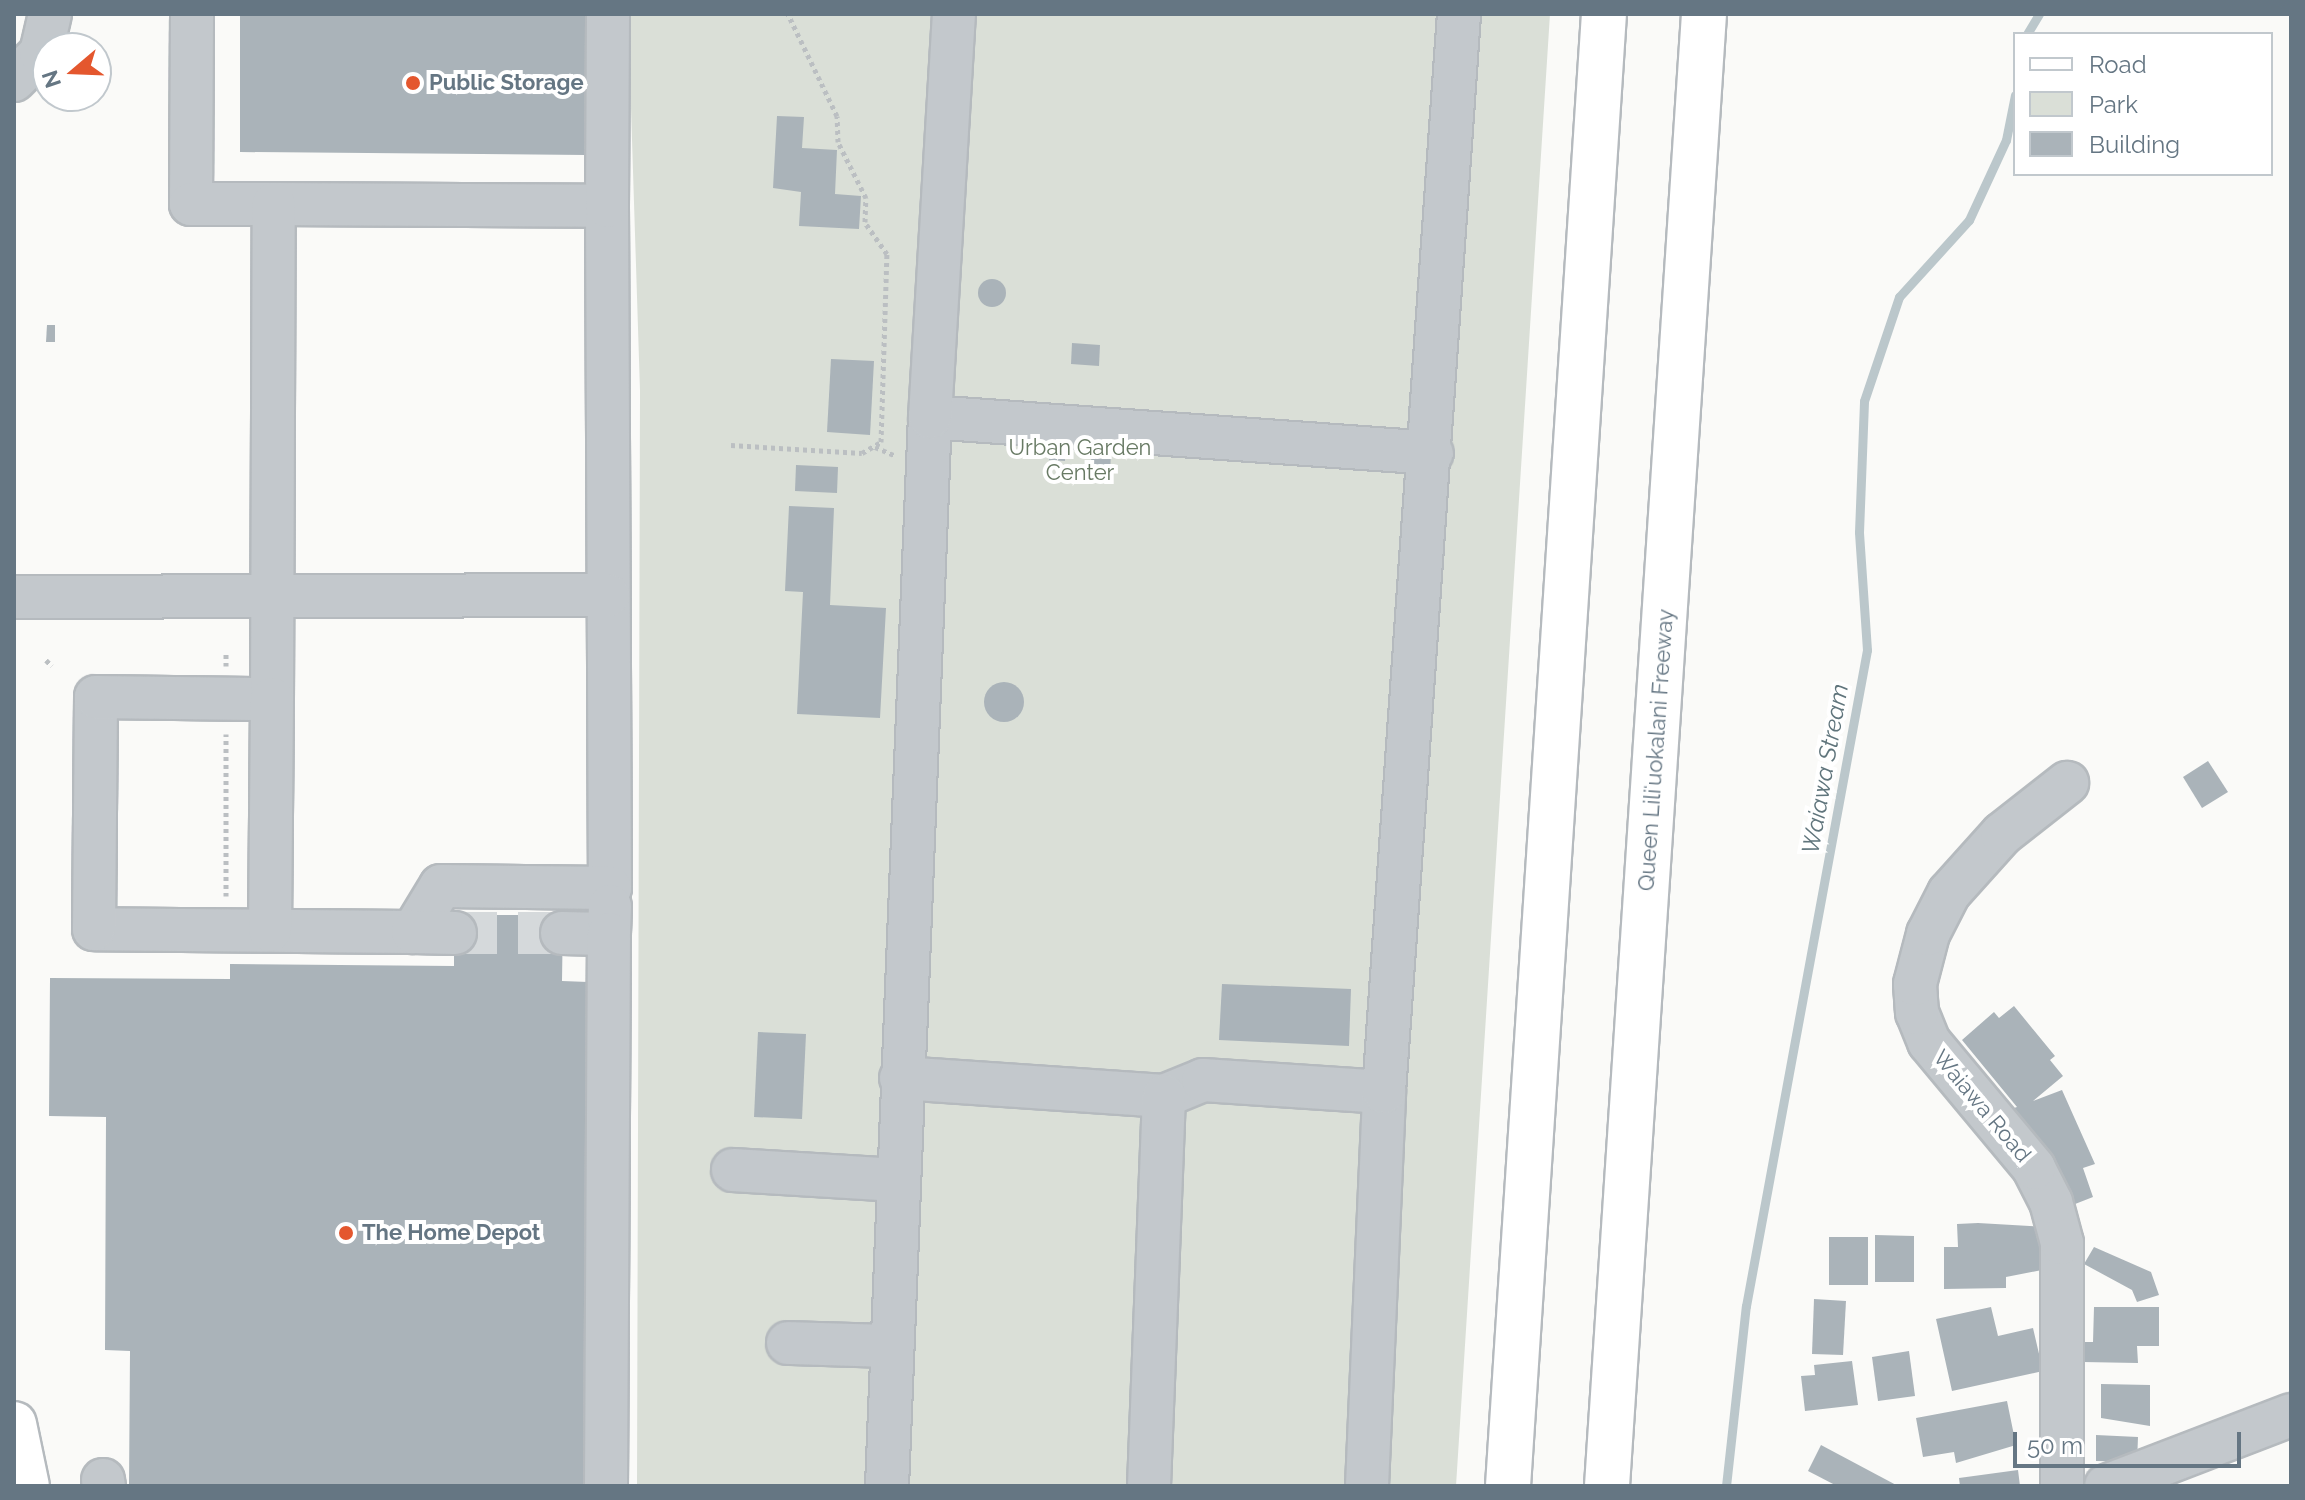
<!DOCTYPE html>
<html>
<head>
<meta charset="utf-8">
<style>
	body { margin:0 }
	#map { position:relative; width:2305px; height:1500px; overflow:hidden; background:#fafaf8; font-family:Raleway,sans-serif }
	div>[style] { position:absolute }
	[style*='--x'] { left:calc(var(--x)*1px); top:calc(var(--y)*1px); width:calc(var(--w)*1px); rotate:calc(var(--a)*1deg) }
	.green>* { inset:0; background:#dadfd7 }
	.stream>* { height:9px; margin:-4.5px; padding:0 4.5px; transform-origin:4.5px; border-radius:4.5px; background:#bbc7cb }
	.building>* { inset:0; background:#aab3b9 }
	.round { border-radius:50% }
	.minor-tunnel>* { height:42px; margin-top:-21px; transform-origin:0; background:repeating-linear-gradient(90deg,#d5d9db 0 42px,transparent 0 63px) }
	.path>* { height:5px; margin-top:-2.5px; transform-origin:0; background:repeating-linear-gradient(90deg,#bbbfc2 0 4px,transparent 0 8px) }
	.roads { filter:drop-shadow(2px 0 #b5babe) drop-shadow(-2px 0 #b5babe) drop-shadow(0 2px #b5babe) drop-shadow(0 -2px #b5babe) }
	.minor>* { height:42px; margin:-21px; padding:0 21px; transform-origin:21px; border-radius:21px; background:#c3c8cc }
	.major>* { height:44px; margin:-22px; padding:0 22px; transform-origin:22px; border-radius:22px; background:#fff }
	.highway>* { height:44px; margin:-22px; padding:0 22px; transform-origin:22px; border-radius:22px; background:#fff }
	.dots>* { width:22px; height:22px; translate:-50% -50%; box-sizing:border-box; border:4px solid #fff; border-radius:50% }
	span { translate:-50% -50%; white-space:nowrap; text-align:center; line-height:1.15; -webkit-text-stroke:8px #fff; paint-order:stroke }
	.poi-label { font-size:22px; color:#657683; font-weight:700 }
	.left { translate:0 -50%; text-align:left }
	.park-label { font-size:22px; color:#687a64 }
	.street-label { font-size:22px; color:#657683 }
	.water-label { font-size:24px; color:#60757c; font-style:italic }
	.frame { position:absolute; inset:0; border:16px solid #657683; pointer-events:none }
	.legend { position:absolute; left:2013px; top:32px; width:260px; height:144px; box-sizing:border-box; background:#fff; border:2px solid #c1c8cd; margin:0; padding:10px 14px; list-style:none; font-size:24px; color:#657683 }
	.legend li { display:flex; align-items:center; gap:16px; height:40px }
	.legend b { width:40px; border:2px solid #c1c8cd }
	.north { position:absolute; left:32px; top:32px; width:80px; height:80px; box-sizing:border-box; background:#fff; border:2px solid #c1c8cd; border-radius:50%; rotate:251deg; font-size:22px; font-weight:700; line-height:32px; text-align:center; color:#657683 }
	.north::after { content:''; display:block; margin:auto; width:28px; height:36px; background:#e4572e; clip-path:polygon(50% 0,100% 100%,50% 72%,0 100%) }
	.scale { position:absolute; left:2013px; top:1432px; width:228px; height:36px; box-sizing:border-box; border:4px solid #657683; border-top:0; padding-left:10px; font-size:24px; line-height:28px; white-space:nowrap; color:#657683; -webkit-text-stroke:6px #fff; paint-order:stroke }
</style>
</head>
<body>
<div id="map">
	<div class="green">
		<i style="clip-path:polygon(628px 14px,1550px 14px,1456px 1486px,637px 1486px,640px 391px)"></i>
	</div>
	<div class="stream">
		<i style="--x:2027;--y:34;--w:23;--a:-59"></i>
		<i style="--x:1726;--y:1486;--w:181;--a:-83.7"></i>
		<i style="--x:1746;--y:1306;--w:667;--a:-79.55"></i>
		<i style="--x:1867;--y:650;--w:118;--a:-93.9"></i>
		<i style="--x:1859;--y:532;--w:131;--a:-87.8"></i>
		<i style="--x:1864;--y:401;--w:110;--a:-71.4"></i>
		<i style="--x:1899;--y:297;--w:104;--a:-47.7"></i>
		<i style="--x:1969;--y:220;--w:88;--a:-65.2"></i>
		<i style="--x:2006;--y:140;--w:46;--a:-78.7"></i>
	</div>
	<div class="building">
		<i style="clip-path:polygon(240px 14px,587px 14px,586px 155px,240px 152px)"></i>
		<i style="clip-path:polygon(777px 116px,804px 117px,802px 148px,837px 150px,835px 194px,861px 196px,859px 229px,799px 226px,801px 192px,773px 188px)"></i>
		<i class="round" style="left:978px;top:279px;width:28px;height:28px"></i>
		<i style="clip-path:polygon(47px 325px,55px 325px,55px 342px,46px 342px)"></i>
		<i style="clip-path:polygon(1072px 343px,1100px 345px,1099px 366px,1071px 364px)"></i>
		<i style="clip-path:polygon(831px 359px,874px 361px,870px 435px,827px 432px)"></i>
		<i style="clip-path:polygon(1092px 449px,1111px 450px,1110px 477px,1090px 476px)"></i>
		<i style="clip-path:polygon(1049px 450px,1065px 451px,1065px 461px,1049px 460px)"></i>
		<i style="clip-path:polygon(796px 465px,838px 467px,837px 493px,795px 491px)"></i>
		<i style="clip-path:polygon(789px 506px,834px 508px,830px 605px,886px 608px,880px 718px,797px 714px,803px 592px,785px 591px)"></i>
		<i class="round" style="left:984px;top:682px;width:40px;height:40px"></i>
		<i style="clip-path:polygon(2208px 761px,2228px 792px,2202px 808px,2183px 777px)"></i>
		<i style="clip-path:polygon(454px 915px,563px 915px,562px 981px,588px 982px,586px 1486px,129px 1486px,130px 1351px,105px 1350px,106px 1117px,49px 1116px,50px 978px,230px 979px,230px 964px,454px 966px)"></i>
		<i style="clip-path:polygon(1222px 984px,1351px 989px,1349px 1046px,1219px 1040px)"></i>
		<i style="clip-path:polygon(2014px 1006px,2055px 1056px,2050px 1060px,2063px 1076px,2033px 1101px,2062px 1090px,2095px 1164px,2083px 1168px,2093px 1197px,2070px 1206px,2051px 1155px,2043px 1157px,2035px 1135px,2022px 1140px,2011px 1109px,2017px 1107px,1962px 1040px,1994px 1012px,1999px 1018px)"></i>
		<i style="clip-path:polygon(758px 1032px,806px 1034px,802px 1119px,754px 1117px)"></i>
		<i style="clip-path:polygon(1978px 1223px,2047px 1227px,2047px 1269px,2006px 1277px,2006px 1288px,1944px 1289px,1944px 1247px,1958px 1247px,1957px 1224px)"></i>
		<i style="clip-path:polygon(1875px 1235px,1914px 1236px,1914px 1282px,1875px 1282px)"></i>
		<i style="clip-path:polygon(1829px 1237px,1868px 1237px,1868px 1285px,1829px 1285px)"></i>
		<i style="clip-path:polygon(2094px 1247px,2151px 1272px,2159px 1295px,2137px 1302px,2132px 1290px,2084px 1264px)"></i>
		<i style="clip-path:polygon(1814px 1299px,1846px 1301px,1843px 1355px,1812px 1354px)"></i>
		<i style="clip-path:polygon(1991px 1307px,1998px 1336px,2033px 1328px,2043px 1371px,1952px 1391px,1936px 1319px)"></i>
		<i style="clip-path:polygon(2094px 1307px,2159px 1307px,2159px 1346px,2137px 1346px,2138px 1363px,2083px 1362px,2084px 1342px,2093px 1342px)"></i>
		<i style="clip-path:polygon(1909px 1351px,1915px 1396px,1878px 1401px,1872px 1357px)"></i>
		<i style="clip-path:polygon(1852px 1361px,1858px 1405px,1805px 1411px,1801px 1376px,1815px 1375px,1814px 1365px)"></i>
		<i style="clip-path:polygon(2101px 1384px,2150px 1385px,2150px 1426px,2101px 1418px)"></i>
		<i style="clip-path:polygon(2007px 1401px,2016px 1445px,1956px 1463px,1954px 1452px,1923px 1457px,1916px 1418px)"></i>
		<i style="clip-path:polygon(2096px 1435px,2138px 1437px,2137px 1462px,2096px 1461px)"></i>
		<i style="clip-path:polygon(1821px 1445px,1898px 1486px,1837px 1486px,1808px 1471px)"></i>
		<i style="clip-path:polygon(2018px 1470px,2020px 1486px,1960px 1486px,1959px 1478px)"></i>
	</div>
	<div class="minor-tunnel">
		<i style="--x:455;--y:933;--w:107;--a:0"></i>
	</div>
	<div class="path">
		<i style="--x:731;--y:445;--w:131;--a:3.5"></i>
		<i style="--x:862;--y:453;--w:22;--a:-30"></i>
		<i style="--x:881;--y:442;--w:188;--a:-88.2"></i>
		<i style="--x:887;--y:254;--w:39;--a:-125"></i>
		<i style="--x:865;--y:222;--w:24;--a:-88"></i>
		<i style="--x:866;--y:198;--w:63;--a:-116.6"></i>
		<i style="--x:838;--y:142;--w:26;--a:-92"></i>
		<i style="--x:837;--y:116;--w:113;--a:-115.7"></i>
		<i style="--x:875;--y:447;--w:23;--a:23"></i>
		<i style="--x:46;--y:660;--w:8;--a:45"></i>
		<i style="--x:226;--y:666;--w:15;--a:-90"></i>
		<i style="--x:226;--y:896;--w:162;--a:-90"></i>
	</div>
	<div class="roads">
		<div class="minor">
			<i style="--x:192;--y:14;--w:190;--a:90.3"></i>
			<i style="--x:191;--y:204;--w:83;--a:0"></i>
			<i style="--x:14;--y:80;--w:38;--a:-45"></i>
			<i style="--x:41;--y:53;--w:40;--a:-77"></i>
			<i style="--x:274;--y:204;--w:333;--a:0.3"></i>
			<i style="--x:607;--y:206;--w:682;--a:89.75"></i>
			<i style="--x:610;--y:888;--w:169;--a:-179.3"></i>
			<i style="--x:441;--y:886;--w:54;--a:121.3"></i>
			<i style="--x:413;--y:932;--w:319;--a:-179.5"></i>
			<i style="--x:94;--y:929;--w:232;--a:-89.5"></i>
			<i style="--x:96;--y:697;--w:176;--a:0.7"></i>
			<i style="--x:272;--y:699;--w:495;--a:-89.8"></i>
			<i style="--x:607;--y:206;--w:190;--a:-89.7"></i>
			<i style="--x:930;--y:417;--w:503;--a:4.1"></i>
			<i style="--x:14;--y:597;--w:594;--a:-0.19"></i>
			<i style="--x:270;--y:930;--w:231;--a:-89.5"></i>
			<i style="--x:413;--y:932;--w:42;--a:1.4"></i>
			<i style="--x:562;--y:933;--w:47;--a:1.2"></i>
			<i style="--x:609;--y:934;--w:28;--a:-88"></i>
			<i style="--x:901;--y:1078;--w:264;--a:3.9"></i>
			<i style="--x:1164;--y:1096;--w:42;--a:-22.3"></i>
			<i style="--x:1203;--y:1080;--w:181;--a:3.8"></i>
			<i style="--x:733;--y:1170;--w:164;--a:3.5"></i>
			<i style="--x:788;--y:1343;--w:104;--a:1.7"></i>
			<i style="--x:103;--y:1480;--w:6;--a:81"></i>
			<i style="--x:606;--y:1486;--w:552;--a:-89.69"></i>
			<i style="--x:887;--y:1486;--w:1070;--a:-87.7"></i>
			<i style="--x:930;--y:417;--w:404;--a:-86.6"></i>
			<i style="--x:1149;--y:1486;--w:390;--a:-87.8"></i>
			<i style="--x:1367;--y:1486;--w:394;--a:-87.5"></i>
			<i style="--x:1384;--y:1092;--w:1081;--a:-86.02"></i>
			<i style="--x:2062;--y:1486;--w:243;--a:-90"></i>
			<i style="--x:2062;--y:1243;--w:42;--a:-105"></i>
			<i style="--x:2051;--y:1202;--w:38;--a:-117"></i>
			<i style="--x:2034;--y:1168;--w:164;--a:-129.8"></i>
			<i style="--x:1929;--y:1042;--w:31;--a:-112"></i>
			<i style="--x:1917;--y:1013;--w:29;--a:-94"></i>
			<i style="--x:1915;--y:984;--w:52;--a:-75.4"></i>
			<i style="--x:1928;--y:934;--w:46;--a:-62.9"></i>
			<i style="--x:1949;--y:893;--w:79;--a:-48.1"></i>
			<i style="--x:2002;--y:834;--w:83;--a:-38.1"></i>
			<i style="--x:2106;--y:1486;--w:198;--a:-21"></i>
		</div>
		<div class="major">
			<i style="--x:14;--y:1424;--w:63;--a:78.2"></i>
		</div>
		<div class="highway">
			<i style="--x:1508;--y:1486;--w:1475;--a:-86.27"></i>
			<i style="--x:1607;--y:1486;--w:1475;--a:-86.23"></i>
		</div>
	</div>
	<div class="dots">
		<i style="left:413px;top:83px;background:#e4572e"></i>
		<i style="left:346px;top:1233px;background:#e4572e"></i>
	</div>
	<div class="poi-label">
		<span class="left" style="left:429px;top:83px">Public Storage</span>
		<span class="left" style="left:362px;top:1233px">The Home Depot</span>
	</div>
	<div class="park-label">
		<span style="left:1080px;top:460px">Urban Garden<br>Center</span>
	</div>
	<div class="street-label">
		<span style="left:1656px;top:750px;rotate:-86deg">Queen Liliʻuokalani Freeway</span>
		<span style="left:1982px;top:1106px;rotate:50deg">Waiawa Road</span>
	</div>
	<div class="water-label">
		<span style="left:1825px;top:769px;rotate:-80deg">Waiawa Stream</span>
	</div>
	<div class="frame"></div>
	<ul class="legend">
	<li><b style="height:10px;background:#fff"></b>Road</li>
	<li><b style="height:22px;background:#dadfd7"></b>Park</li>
	<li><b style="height:22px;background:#aab3b9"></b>Building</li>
	</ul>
	<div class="north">N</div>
	<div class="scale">50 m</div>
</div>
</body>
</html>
